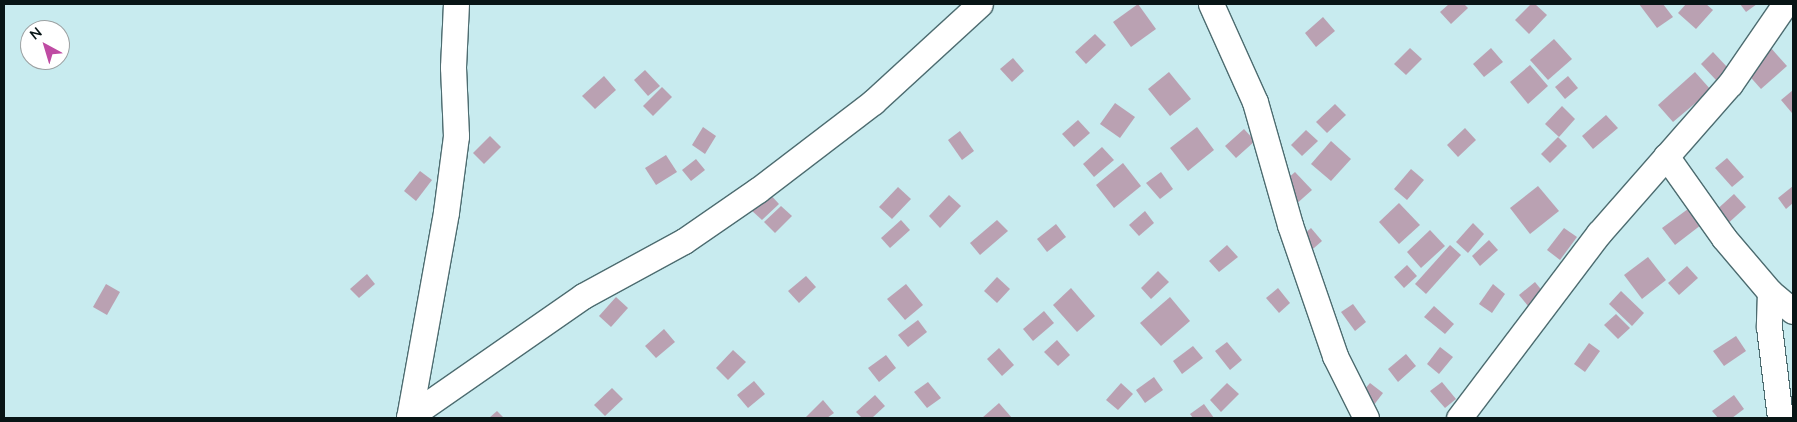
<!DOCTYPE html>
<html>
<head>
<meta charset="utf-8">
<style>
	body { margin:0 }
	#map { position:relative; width:1797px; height:422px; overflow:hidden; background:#c8ebef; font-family:"Nunito Sans",sans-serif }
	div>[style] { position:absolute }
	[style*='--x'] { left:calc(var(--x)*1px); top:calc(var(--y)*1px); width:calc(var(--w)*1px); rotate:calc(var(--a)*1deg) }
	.building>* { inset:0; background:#baa1b2 }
	.roads { filter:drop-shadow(1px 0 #4d6c70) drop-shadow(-1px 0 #4d6c70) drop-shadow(0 1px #4d6c70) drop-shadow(0 -1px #4d6c70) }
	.street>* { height:25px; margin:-12.5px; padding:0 12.5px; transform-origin:12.5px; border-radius:12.5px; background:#fff }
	span { translate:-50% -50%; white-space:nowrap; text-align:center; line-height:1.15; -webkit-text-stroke:4px #fff; paint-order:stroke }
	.frame { position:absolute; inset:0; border:5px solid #081516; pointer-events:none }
	.north { position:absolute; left:20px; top:20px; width:50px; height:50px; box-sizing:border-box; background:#fff; border:1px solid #9ca1a2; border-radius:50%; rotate:321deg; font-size:14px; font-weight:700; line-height:20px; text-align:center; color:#081516 }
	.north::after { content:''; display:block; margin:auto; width:18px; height:22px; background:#bf4ba3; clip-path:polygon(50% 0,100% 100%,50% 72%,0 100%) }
</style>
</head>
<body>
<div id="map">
	<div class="building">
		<i style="clip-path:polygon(1138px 4px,1156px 29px,1131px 47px,1113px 22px)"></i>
		<i style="clip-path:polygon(1449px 4px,1464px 4px,1468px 8px,1451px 24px,1440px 12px)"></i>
		<i style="clip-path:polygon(1531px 4px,1535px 4px,1547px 15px,1529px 34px,1515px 20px)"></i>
		<i style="clip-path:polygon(1639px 4px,1663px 4px,1673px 17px,1657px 28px)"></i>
		<i style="clip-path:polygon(1686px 4px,1706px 4px,1713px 10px,1696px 29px,1678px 13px)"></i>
		<i style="clip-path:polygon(1740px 4px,1757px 4px,1746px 12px)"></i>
		<i style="clip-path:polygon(1323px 17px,1335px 31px,1316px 47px,1305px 33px)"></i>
		<i style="clip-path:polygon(1095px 34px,1106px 45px,1086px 64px,1075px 52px)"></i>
		<i style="clip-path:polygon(1554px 39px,1572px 59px,1548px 80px,1530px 60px)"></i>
		<i style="clip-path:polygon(1410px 48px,1422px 59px,1406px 75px,1394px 64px)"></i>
		<i style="clip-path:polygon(1491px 48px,1503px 62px,1484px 77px,1473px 64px)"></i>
		<i style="clip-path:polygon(1771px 48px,1787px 66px,1761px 89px,1745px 71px)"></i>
		<i style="clip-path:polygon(1713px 52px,1728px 68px,1716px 80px,1701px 64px)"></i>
		<i style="clip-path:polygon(1013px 58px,1024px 71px,1012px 82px,1000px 69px)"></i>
		<i style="clip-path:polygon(1530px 65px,1548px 86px,1528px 104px,1510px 82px)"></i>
		<i style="clip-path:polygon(645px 70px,660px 86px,648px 96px,634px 80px)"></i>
		<i style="clip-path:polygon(1169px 72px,1191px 99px,1170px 116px,1148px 89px)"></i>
		<i style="clip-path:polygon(1695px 72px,1711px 90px,1673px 122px,1658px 105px)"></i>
		<i style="clip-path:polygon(604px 76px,616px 90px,595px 109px,582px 96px)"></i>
		<i style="clip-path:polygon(1568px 76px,1578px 88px,1565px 99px,1555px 87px)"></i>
		<i style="clip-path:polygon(662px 87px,672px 97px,653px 116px,643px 106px)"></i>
		<i style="clip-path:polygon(1793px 90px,1793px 112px,1792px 113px,1781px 100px)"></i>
		<i style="clip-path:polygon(1115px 103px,1135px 117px,1120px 138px,1100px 124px)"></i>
		<i style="clip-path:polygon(1335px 104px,1346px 115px,1327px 133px,1316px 122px)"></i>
		<i style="clip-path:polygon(1562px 106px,1575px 119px,1559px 137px,1545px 124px)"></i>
		<i style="clip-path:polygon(1606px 115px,1618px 128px,1593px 149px,1582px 136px)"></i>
		<i style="clip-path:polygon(1078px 120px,1090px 133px,1074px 147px,1062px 134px)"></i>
		<i style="clip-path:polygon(703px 127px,716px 136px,705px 154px,692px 145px)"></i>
		<i style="clip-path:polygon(1197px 127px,1214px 150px,1188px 171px,1170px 148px)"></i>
		<i style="clip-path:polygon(1465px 128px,1476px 140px,1458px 157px,1447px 145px)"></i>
		<i style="clip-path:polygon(1244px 129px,1255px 141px,1236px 158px,1225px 146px)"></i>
		<i style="clip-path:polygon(1306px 130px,1318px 141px,1302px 156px,1291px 145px)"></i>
		<i style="clip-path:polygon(960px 131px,974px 151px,962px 160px,948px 140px)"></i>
		<i style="clip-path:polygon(490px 136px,501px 147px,484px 164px,473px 153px)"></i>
		<i style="clip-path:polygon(1558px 137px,1567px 146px,1550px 163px,1541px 154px)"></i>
		<i style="clip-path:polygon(1331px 141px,1351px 159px,1331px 181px,1311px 164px)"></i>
		<i style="clip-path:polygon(1102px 147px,1114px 160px,1094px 177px,1083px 164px)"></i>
		<i style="clip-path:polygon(666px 155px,677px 172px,656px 185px,645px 168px)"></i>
		<i style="clip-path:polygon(1727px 158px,1744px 177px,1732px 187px,1715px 168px)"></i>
		<i style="clip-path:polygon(696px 159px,705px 170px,691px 181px,682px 170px)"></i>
		<i style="clip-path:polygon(1123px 163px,1141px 186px,1114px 208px,1096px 185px)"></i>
		<i style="clip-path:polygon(1411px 169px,1424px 180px,1407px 200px,1394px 189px)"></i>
		<i style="clip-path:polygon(420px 171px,432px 180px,416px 201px,404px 191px)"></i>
		<i style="clip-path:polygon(1161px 172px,1173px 189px,1160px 199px,1146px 183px)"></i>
		<i style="clip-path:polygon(1295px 172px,1312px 190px,1294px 206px,1277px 188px)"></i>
		<i style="clip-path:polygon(1538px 186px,1559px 211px,1530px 234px,1510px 208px)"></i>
		<i style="clip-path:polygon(1793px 186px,1793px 203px,1786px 209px,1778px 198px)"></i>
		<i style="clip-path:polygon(898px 187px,911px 199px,892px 219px,879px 207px)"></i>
		<i style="clip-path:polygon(768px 192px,779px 204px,762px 220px,750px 209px)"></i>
		<i style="clip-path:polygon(1734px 194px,1746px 207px,1724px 227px,1713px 213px)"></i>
		<i style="clip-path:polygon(949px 195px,961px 206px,940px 228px,929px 216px)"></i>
		<i style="clip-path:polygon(1399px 203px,1420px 225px,1399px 244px,1379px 222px)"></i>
		<i style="clip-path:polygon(781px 206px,792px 216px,775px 233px,764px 222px)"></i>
		<i style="clip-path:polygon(1688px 209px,1701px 225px,1675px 245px,1662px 228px)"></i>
		<i style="clip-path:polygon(1145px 211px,1154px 223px,1139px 236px,1129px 225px)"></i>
		<i style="clip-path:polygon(901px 220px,910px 230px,890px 248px,881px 238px)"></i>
		<i style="clip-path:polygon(997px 220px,1008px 231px,980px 255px,970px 243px)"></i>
		<i style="clip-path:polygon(1473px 223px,1484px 234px,1468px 253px,1456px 242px)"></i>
		<i style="clip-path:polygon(1056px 224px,1066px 237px,1047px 252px,1037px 239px)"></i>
		<i style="clip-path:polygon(1311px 228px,1322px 241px,1306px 255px,1295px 242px)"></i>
		<i style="clip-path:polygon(1564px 228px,1577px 237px,1560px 260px,1547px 250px)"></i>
		<i style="clip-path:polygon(1430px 230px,1445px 246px,1421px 268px,1407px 252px)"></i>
		<i style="clip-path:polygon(1489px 240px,1498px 250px,1480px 266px,1472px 256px)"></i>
		<i style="clip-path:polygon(1227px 245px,1238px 257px,1219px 272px,1209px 261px)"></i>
		<i style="clip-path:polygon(1450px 245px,1461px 255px,1426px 294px,1415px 284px)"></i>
		<i style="clip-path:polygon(1648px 257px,1666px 280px,1642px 299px,1624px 275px)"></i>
		<i style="clip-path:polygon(1407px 265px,1417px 276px,1404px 288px,1394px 277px)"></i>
		<i style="clip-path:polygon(1687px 266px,1698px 278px,1679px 295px,1668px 283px)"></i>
		<i style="clip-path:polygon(1158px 271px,1169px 282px,1151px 299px,1141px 288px)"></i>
		<i style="clip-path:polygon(367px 274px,375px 284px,359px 298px,350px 289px)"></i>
		<i style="clip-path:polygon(806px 276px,816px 287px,799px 303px,788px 291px)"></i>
		<i style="clip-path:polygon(997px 277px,1010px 289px,997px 303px,984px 291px)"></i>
		<i style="clip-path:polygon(1535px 282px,1544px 293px,1528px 306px,1519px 295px)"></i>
		<i style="clip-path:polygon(106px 284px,120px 292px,107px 315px,93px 307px)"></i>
		<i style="clip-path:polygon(906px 284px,923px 305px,905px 320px,887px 299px)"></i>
		<i style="clip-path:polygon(1493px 284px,1505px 294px,1492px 313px,1479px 304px)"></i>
		<i style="clip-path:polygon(1071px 288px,1095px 316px,1077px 332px,1053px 305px)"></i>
		<i style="clip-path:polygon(1278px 288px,1290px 303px,1279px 313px,1266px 298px)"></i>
		<i style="clip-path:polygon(1621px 291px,1644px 313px,1632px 326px,1609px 304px)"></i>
		<i style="clip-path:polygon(616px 297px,628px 308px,611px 327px,599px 316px)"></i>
		<i style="clip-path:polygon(1170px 297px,1190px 321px,1161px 346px,1140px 323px)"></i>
		<i style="clip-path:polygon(1353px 304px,1366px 322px,1355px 331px,1341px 312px)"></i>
		<i style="clip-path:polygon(1434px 306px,1454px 324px,1445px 334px,1424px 317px)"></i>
		<i style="clip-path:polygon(1044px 311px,1054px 323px,1033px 341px,1023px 329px)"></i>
		<i style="clip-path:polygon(1616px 314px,1630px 328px,1618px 339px,1604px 325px)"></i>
		<i style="clip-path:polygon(918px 320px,927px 332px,908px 347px,898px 335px)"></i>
		<i style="clip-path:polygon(664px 329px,675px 342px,656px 358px,645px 346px)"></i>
		<i style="clip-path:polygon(1736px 336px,1746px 351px,1724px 366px,1713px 351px)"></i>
		<i style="clip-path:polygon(1057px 340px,1070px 355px,1058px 366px,1044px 352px)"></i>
		<i style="clip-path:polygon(1227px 342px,1242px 360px,1230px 370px,1215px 351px)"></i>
		<i style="clip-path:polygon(1589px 343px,1600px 351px,1585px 372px,1574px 364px)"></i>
		<i style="clip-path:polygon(1193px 346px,1203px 358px,1182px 374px,1173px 361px)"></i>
		<i style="clip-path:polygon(1440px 347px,1453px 357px,1439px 374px,1427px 364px)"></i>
		<i style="clip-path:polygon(999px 348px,1014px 365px,1002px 376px,987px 359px)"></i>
		<i style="clip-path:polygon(733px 350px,746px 362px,728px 380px,716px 368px)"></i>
		<i style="clip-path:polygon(1406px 354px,1416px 366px,1398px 382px,1388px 369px)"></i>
		<i style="clip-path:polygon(886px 355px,896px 368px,879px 382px,868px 368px)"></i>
		<i style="clip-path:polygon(1154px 377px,1163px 390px,1145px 403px,1136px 390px)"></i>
		<i style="clip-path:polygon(754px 381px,765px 394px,748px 408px,737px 395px)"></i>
		<i style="clip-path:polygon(928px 382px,941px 398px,927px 408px,914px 392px)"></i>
		<i style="clip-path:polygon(1442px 382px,1456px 399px,1445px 408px,1430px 391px)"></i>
		<i style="clip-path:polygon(1121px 383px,1133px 394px,1118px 410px,1106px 400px)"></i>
		<i style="clip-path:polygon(1227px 383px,1239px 394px,1221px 412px,1210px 400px)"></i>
		<i style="clip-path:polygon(1370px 383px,1383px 393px,1370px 410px,1356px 399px)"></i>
		<i style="clip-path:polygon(612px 388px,623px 399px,605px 416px,594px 405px)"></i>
		<i style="clip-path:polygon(875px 395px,885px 406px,872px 418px,862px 418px,856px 412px)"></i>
		<i style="clip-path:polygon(1734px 395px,1744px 409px,1732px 418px,1718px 418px,1712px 411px)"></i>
		<i style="clip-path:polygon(823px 400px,834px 413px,827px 418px,805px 418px)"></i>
		<i style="clip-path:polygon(999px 403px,1012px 418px,982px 418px)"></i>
		<i style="clip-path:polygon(1204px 404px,1214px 418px,1193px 418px,1190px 414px)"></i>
		<i style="clip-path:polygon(497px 411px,504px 418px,489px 418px)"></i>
	</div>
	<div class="roads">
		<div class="street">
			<i style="--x:1211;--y:4;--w:107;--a:65.8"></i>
			<i style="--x:1255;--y:102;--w:128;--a:74.1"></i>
			<i style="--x:1290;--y:225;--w:139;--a:71"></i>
			<i style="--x:1335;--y:356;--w:69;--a:63.4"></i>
			<i style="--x:1666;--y:156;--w:100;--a:54.7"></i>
			<i style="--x:1724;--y:238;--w:71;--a:49.6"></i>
			<i style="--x:1770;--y:292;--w:30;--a:40"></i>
			<i style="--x:1770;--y:292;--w:35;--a:92"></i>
			<i style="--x:1769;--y:327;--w:92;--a:83.1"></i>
			<i style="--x:409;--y:417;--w:212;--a:-34.8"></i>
			<i style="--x:583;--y:296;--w:115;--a:-28.6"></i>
			<i style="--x:684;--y:241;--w:90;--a:-34.6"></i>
			<i style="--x:758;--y:190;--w:145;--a:-37.4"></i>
			<i style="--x:873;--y:102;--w:145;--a:-42.5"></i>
			<i style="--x:409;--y:418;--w:209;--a:-79.8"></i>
			<i style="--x:446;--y:212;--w:77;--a:-82.5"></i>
			<i style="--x:456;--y:136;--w:69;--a:-92.5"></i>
			<i style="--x:453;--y:67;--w:63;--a:-87.3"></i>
			<i style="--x:1459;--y:418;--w:232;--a:-52.9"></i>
			<i style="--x:1599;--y:233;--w:198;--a:-48.7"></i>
			<i style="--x:1730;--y:84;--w:97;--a:-55.5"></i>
		</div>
	</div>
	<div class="frame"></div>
	<div class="north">N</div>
</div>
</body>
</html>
